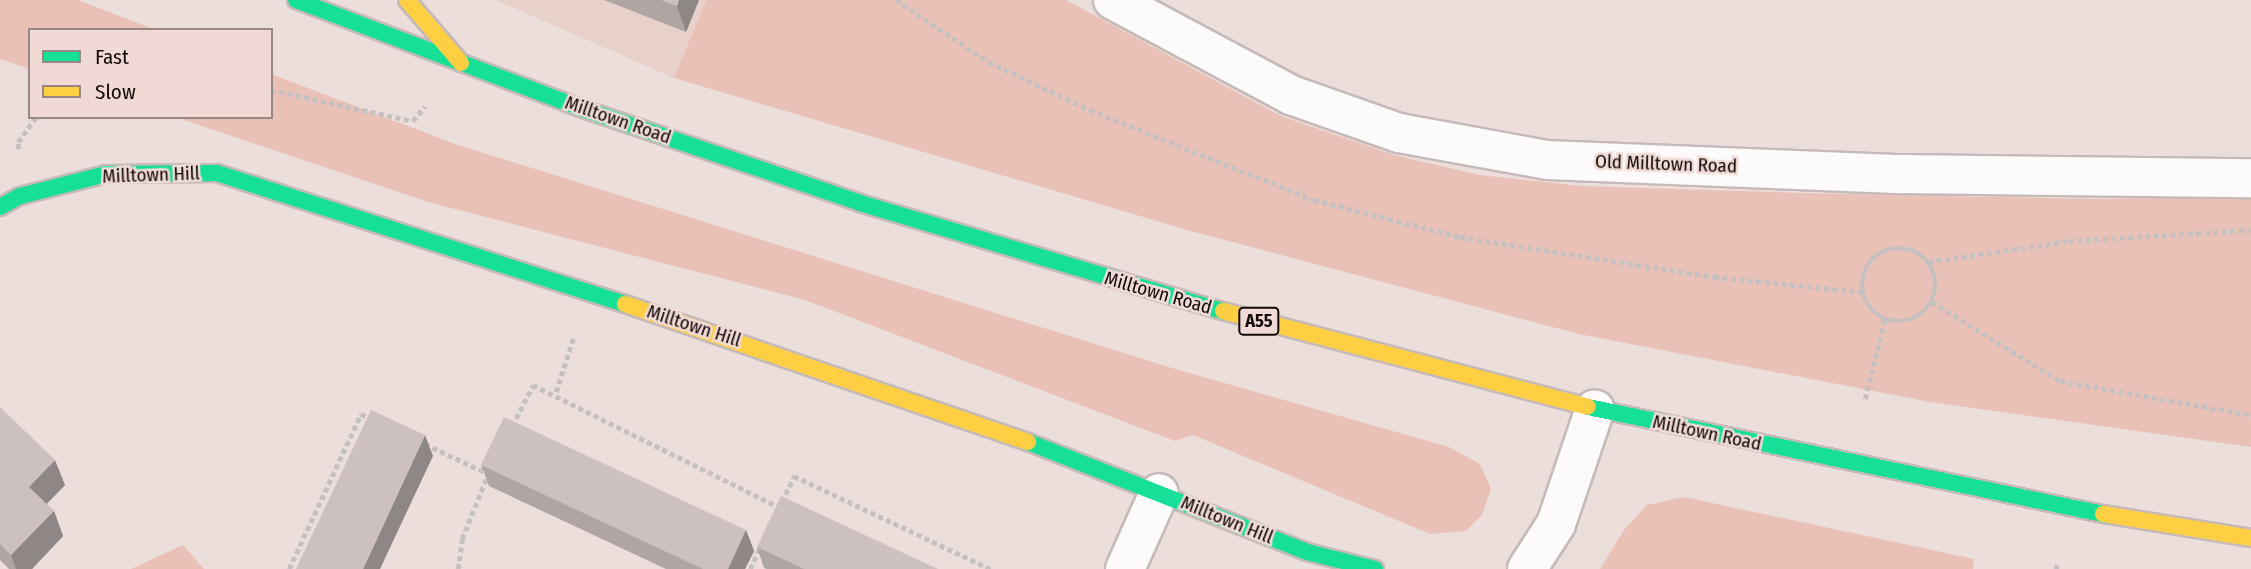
<!DOCTYPE html>
<html>
<head>
<meta charset="utf-8">
<style>
	body { margin:0 }
	#map { position:relative; width:2251px; height:569px; overflow:hidden; background:#ebdedb; font-family:"Fira Sans Condensed",sans-serif }
	div>[style] { position:absolute }
	[style*='--x'] { left:calc(var(--x)*1px); top:calc(var(--y)*1px); width:calc(var(--w)*1px); rotate:calc(var(--a)*1deg) }
	.built>* { inset:0; background:#e8d1cb }
	.green>* { inset:0; background:#eac1b7 }
	.path>* { height:4.5px; margin-top:-2.25px; transform-origin:0; background:repeating-linear-gradient(90deg,#c6c1c0 0 5px,transparent 0 8.5px) }
	.path>.ring { margin:-2.25px; padding:0; box-sizing:content-box; background:none; border:4.5px solid #c6c1c0; border-radius:50% }
	.roads { filter:drop-shadow(2px 0 #c5bab8) drop-shadow(-2px 0 #c5bab8) drop-shadow(0 2px #c5bab8) drop-shadow(0 -2px #c5bab8) }
	.street>* { height:38px; margin:-19px; padding:0 19px; transform-origin:19px; border-radius:19px; background:#fcfafa }
	.fast>* { height:16px; margin:-8px; padding:0 8px; transform-origin:8px; border-radius:8px; background:#16e098 }
	.slow>* { height:16px; margin:-8px; padding:0 8px; transform-origin:8px; border-radius:8px; background:#ffcf43 }
	.wall>* { inset:0; background:#afa6a4 }
	.shaded-wall>* { inset:0; background:#8f8786 }
	.building>* { inset:0; background:#ccc1bf }
	span { translate:-50% -50%; white-space:nowrap; text-align:center; line-height:1.15; -webkit-text-stroke:5px #f1dad5; paint-order:stroke }
	.shield-label span { padding:2px 5px; background:#f1dad5; border:2px solid; border-radius:5px; -webkit-text-stroke-width:0 }
	.shield-label { font-size:18px; color:#120b09; font-weight:700 }
	.street-label { font-size:19px; color:#120b09 }
	.legend { position:absolute; left:28px; top:28px; width:245px; height:91px; box-sizing:border-box; background:#f1dad5; border:2px solid #988783; margin:0; padding:9px 12px; list-style:none; font-size:21px; color:#120b09 }
	.legend li { display:flex; align-items:center; gap:14px; height:35px }
	.legend b { width:35px; border:2px solid #988783 }
</style>
</head>
<body>
<div id="map">
	<div class="built">
		<i style="clip-path:polygon(496px 0,706px 0,674px 78px)"></i>
	</div>
	<div class="green">
		<i style="clip-path:polygon(0 0,78px 0,156px 30px,30px 30px,30px 69px,0 59px)"></i>
		<i style="clip-path:polygon(706px 0,1066px 0,1281px 116px,1394px 155px,1479px 175px,1582px 186px,1802px 193px,2089px 199px,2251px 197px,2251px 447px,1930px 402px,1579px 334px,1187px 230px,674px 78px)"></i>
		<i style="clip-path:polygon(271px 74px,458px 145px,1172px 368px,1449px 447px,1480px 464px,1491px 489px,1482px 515px,1466px 531px,1430px 534px,1193px 435px,1175px 441px,805px 300px,428px 202px,175px 117px,271px 117px)"></i>
		<i style="clip-path:polygon(1684px 497px,1974px 559px,1973px 569px,1600px 569px,1624px 530px,1647px 505px)"></i>
		<i style="clip-path:polygon(183px 545px,204px 569px,131px 569px)"></i>
	</div>
	<div class="path">
		<i style="--x:896;--y:0;--w:112;--a:33.7"></i>
		<i style="--x:989;--y:62;--w:112;--a:25.4"></i>
		<i style="--x:1090;--y:110;--w:241;--a:21.9"></i>
		<i style="--x:1314;--y:200;--w:151;--a:14.2"></i>
		<i style="--x:1460;--y:237;--w:257;--a:8.9"></i>
		<i style="--x:1714;--y:277;--w:150;--a:5.7"></i>
		<i style="--x:271;--y:90;--w:145;--a:12.3"></i>
		<i style="--x:413;--y:121;--w:19;--a:-51"></i>
		<i style="--x:18;--y:149;--w:7;--a:-90"></i>
		<i style="--x:18;--y:142;--w:31;--a:-54"></i>
		<i class="ring" style="left:1862px;top:248px;width:69.5px;height:69.5px"></i>
		<i style="--x:1928;--y:262;--w:143;--a:-8.5"></i>
		<i style="--x:2069;--y:241;--w:182;--a:-3.5"></i>
		<i style="--x:1932;--y:302;--w:150;--a:31.7"></i>
		<i style="--x:2060;--y:381;--w:194;--a:10.1"></i>
		<i style="--x:556;--y:392;--w:59;--a:-72.2"></i>
		<i style="--x:1865;--y:399;--w:82;--a:-76"></i>
		<i style="--x:512;--y:426;--w:46;--a:-62.9"></i>
		<i style="--x:533;--y:385;--w:275;--a:26.4"></i>
		<i style="--x:425;--y:444;--w:68;--a:25.1"></i>
		<i style="--x:782;--y:502;--w:29;--a:-65"></i>
		<i style="--x:794;--y:476;--w:218;--a:25.3"></i>
		<i style="--x:289;--y:569;--w:171;--a:-65.1"></i>
		<i style="--x:361;--y:414;--w:10;--a:24"></i>
		<i style="--x:458;--y:569;--w:30;--a:-82"></i>
		<i style="--x:462;--y:539;--w:70;--a:-68.2"></i>
		<i style="--x:750;--y:569;--w:23;--a:-65"></i>
		<i style="--x:2056;--y:569;--w:4;--a:-76"></i>
	</div>
	<div class="roads">
		<div class="street">
			<i style="--x:1113;--y:0;--w:202;--a:28.1"></i>
			<i style="--x:1291;--y:95;--w:114;--a:19.4"></i>
			<i style="--x:1399;--y:133;--w:150;--a:10.3"></i>
			<i style="--x:1547;--y:160;--w:356;--a:2.3"></i>
			<i style="--x:1903;--y:174;--w:348;--a:0.7"></i>
			<i style="--x:1125;--y:569;--w:83;--a:-65.9"></i>
			<i style="--x:1527;--y:569;--w:54;--a:-57.2"></i>
			<i style="--x:1556;--y:524;--w:121;--a:-71.3"></i>
		</div>
		<div class="fast">
			<i style="--x:296;--y:0;--w:310;--a:20.8"></i>
			<i style="--x:586;--y:110;--w:289;--a:18.7"></i>
			<i style="--x:860;--y:203;--w:379;--a:16.6"></i>
			<i style="--x:0;--y:207;--w:23;--a:-29"></i>
			<i style="--x:20;--y:196;--w:89;--a:-14.3"></i>
			<i style="--x:106;--y:174;--w:111;--a:-0.5"></i>
			<i style="--x:217;--y:173;--w:429;--a:17.8"></i>
			<i style="--x:1588;--y:407;--w:526;--a:11.74"></i>
			<i style="--x:1028;--y:442;--w:300;--a:21.5"></i>
			<i style="--x:1307;--y:552;--w:70;--a:14"></i>
		</div>
		<div class="slow">
			<i style="--x:407;--y:0;--w:83;--a:49.4"></i>
			<i style="--x:625;--y:304;--w:426;--a:18.9"></i>
			<i style="--x:1223;--y:311;--w:377;--a:14.7"></i>
			<i style="--x:2103;--y:514;--w:150;--a:9.2"></i>
		</div>
	</div>
	<div class="wall">
		<i style="clip-path:polygon(604px 0,699px 0,686px 32px)"></i>
		<i style="clip-path:polygon(0 407px,65px 485px,46px 504px,54px 511px,63px 536px,32px 569px,9px 569px,0 560px)"></i>
		<i style="clip-path:polygon(481px 465px,746px 530px,754px 551px,745px 569px,666px 569px,489px 486px)"></i>
		<i style="clip-path:polygon(757px 547px,938px 569px,767px 569px,764px 568px)"></i>
	</div>
	<div class="shaded-wall">
		<i style="clip-path:polygon(679px 0,699px 0,686px 32px,677px 6px)"></i>
		<i style="clip-path:polygon(425px 435px,433px 456px,380px 569px,363px 569px)"></i>
		<i style="clip-path:polygon(55px 460px,65px 485px,38px 513px,29px 487px)"></i>
		<i style="clip-path:polygon(54px 511px,63px 536px,32px 569px,16px 569px,11px 555px)"></i>
		<i style="clip-path:polygon(746px 530px,754px 551px,745px 569px,728px 569px)"></i>
	</div>
	<div class="building">
		<i style="clip-path:polygon(661px 0,679px 0,677px 6px)"></i>
		<i style="clip-path:polygon(0 407px,55px 460px,29px 487px,54px 511px,11px 555px,0 544px)"></i>
		<i style="clip-path:polygon(371px 410px,425px 435px,363px 569px,296px 569px)"></i>
		<i style="clip-path:polygon(504px 417px,746px 530px,728px 569px,703px 569px,481px 465px)"></i>
		<i style="clip-path:polygon(781px 496px,938px 569px,804px 569px,757px 547px)"></i>
	</div>
	<div class="shield-label">
		<span style="left:1259px;top:321px">A55</span>
	</div>
	<div class="street-label">
		<span style="left:618px;top:120px;rotate:19deg">Milltown Road</span>
		<span style="left:1666px;top:164px;rotate:2deg">Old Milltown Road</span>
		<span style="left:151px;top:175px;rotate:-2deg">Milltown Hill</span>
		<span style="left:1158px;top:293px;rotate:16deg">Milltown Road</span>
		<span style="left:694px;top:326px;rotate:18deg">Milltown Hill</span>
		<span style="left:1707px;top:433px;rotate:12deg">Milltown Road</span>
		<span style="left:1227px;top:520px;rotate:22deg">Milltown Hill</span>
	</div>
	<ul class="legend">
	<li><b style="height:9px;background:#16e098"></b>Fast</li>
	<li><b style="height:9px;background:#ffcf43"></b>Slow</li>
	</ul>
</div>
</body>
</html>
